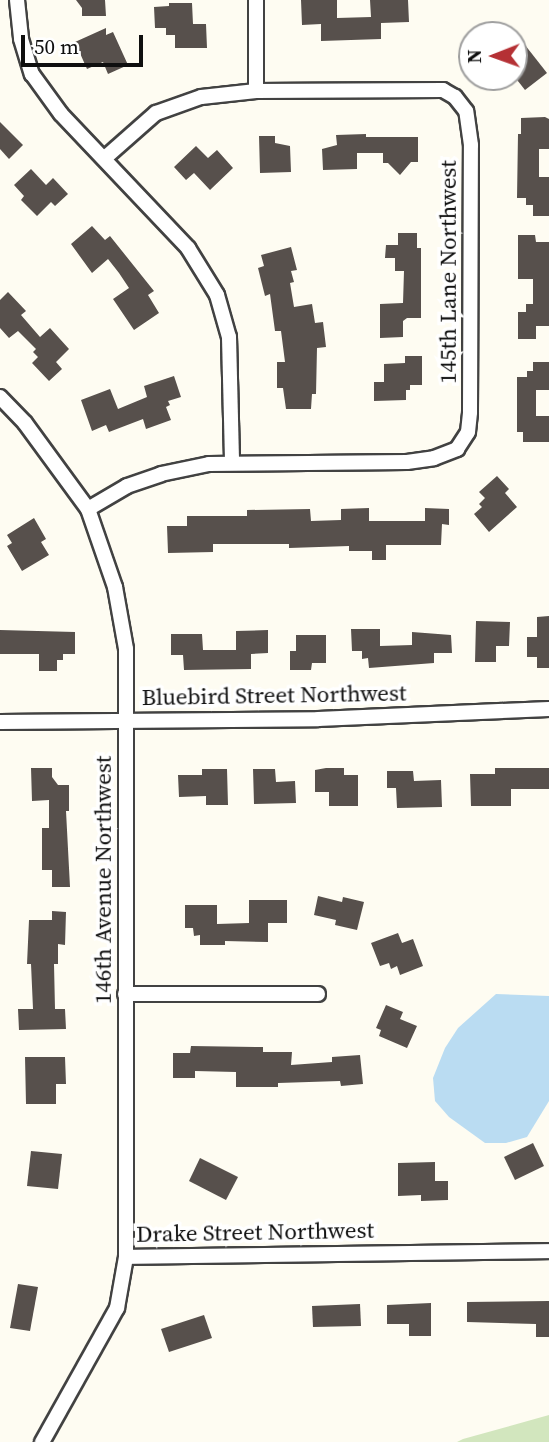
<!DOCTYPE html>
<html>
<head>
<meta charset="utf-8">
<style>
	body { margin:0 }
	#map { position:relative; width:549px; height:1442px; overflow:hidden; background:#fefcf2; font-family:"Source Serif 4",serif }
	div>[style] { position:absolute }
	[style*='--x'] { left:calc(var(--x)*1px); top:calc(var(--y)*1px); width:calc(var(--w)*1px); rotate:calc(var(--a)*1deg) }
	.green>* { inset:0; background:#d2e6be }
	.water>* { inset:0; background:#badcf2 }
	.building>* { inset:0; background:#57504c }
	.roads { filter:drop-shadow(2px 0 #424242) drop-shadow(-2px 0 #424242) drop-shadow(0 2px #424242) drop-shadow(0 -2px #424242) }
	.minor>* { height:14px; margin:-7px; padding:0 7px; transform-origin:7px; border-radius:7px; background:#fff }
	span { translate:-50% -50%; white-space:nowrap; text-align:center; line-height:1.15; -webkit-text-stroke:7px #fff; paint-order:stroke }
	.street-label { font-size:23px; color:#0f0f0f }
	.north { position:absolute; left:458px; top:21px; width:70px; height:70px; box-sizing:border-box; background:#fff; border:2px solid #9f9f9f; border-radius:50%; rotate:269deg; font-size:19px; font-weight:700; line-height:28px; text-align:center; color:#0f0f0f }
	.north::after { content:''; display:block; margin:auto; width:24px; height:32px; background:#b53135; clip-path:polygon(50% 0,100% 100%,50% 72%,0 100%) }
	.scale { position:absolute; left:21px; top:35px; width:122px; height:32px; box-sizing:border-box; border:4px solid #0f0f0f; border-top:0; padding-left:9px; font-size:21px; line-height:24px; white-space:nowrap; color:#0f0f0f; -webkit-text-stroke:5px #fff; paint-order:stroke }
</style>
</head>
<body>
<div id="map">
	<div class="green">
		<i style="clip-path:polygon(549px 1415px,549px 1442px,457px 1442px,463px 1439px)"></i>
	</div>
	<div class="water">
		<i style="clip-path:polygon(496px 994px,549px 996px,549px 1101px,527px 1137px,506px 1143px,485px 1143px,449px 1117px,435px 1101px,433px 1078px,445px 1048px,458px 1028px)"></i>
	</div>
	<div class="building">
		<i style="clip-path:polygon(76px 0,105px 0,106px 16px,82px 16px,82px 8px)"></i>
		<i style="clip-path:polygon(301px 0,337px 0,337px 18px,371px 17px,370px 0,408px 0,409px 22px,381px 23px,381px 39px,321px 41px,321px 24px,302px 25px)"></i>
		<i style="clip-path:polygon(169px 3px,192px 3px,193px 24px,206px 24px,207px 48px,175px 48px,175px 35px,166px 35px,166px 28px,155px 28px,154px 7px,169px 6px)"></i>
		<i style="clip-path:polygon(106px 28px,106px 35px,113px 32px,128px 65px,108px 74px,103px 62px,87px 69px,75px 42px)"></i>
		<i style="clip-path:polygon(514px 31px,547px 73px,525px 90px,514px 76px)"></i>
		<i style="clip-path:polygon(545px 117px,549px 119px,549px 149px,539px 149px,539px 177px,549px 177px,549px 216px,533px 216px,533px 205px,526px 205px,526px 198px,517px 198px,518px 134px,521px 134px,521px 118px)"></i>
		<i style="clip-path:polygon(0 122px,23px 145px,9px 159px,0 149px)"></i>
		<i style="clip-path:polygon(366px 134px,366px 137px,418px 137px,418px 162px,411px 162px,400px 175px,388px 163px,383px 163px,383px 153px,357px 153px,357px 169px,323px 170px,322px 149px,337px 145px,336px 135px)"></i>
		<i style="clip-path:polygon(259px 136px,275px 136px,275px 143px,290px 146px,291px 172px,260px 173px)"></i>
		<i style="clip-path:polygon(196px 146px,208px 158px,217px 150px,233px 168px,210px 190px,194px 173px,186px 180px,174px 167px)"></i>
		<i style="clip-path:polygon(31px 169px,46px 185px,53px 178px,68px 194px,55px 206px,51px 202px,37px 216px,21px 200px,24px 196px,14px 185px)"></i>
		<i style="clip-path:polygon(92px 226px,105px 240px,110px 236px,154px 291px,148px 295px,159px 313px,134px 330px,113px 299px,129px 288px,119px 273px,108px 259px,92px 273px,71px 244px)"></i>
		<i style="clip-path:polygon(398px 233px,417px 233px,417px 248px,421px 248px,421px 318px,407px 318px,403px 321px,403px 337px,380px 338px,380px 304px,403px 303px,404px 271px,395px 271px,395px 258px,385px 258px,386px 245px,398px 245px)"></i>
		<i style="clip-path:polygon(518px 235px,535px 235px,536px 242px,549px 242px,549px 326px,536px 326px,536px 339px,518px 339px,518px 312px,526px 312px,526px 304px,533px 304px,533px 279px,518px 279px)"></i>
		<i style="clip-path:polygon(291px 247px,297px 270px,291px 271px,294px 282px,290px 283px,294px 307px,312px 304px,315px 323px,323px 322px,326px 347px,317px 348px,316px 394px,312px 394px,311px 409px,286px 409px,283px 388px,277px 388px,277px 362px,285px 362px,281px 331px,275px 331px,270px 294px,265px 296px,258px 268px,264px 266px,261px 255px)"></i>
		<i style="clip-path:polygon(8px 292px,26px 311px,21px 315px,40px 337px,50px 328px,69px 349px,56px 362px,62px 369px,49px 381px,32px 363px,38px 357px,33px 352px,36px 349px,18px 331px,9px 338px,0 328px,0 300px)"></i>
		<i style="clip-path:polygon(405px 356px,422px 356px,422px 385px,410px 385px,410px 390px,406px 390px,406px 400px,374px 401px,374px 382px,384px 382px,384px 364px,405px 363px)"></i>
		<i style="clip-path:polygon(533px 362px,549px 362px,549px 390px,536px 390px,536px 416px,549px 416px,549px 442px,523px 442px,523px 432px,517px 432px,517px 377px,527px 377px,527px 371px,533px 371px)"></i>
		<i style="clip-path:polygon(174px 376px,181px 397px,168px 401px,170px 405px,166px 407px,171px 420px,146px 429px,143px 419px,109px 432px,106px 425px,92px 431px,81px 400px,110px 389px,118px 409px,147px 397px,144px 386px)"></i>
		<i style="clip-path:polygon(497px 476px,509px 489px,505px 493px,517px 507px,489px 532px,474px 514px,482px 507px,479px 504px,485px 498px,479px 492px)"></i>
		<i style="clip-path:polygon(369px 508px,369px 521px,425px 521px,425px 508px,449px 509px,449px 525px,442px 524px,441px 545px,386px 545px,386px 560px,372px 560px,372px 551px,349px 551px,349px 546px,289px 548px,289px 544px,213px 544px,213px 552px,168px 553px,167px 526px,187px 526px,187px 516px,247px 516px,247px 510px,310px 509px,311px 521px,341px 520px,341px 509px)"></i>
		<i style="clip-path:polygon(34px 518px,46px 539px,41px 542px,49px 555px,22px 571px,7px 546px,12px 543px,7px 535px)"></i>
		<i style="clip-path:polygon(549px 616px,549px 668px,537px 668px,537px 657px,527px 657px,527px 637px,537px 637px,537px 617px)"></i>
		<i style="clip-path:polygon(476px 621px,510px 622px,509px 646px,496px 646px,496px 662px,475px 662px)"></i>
		<i style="clip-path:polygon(351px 629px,380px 629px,380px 646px,412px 645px,412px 632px,451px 635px,452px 653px,434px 653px,434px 663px,369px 668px,368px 658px,362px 659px,362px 651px,352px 651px)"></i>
		<i style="clip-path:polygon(0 630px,75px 632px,75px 654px,63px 654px,63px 660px,57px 660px,57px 671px,39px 671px,39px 654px,0 654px)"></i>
		<i style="clip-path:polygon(268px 630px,268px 653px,251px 654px,251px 669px,184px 670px,183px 655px,171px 655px,171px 634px,202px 634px,203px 650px,236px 650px,236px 631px)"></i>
		<i style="clip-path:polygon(296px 635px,326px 635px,326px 663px,312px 663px,311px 670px,290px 670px,290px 651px,296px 651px)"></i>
		<i style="clip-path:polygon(31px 768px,52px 768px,52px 777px,58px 785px,69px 785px,69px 811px,66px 811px,70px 887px,52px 887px,52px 870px,42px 870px,42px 828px,49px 828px,49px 800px,32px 801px)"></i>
		<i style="clip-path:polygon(326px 768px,344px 768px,344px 775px,358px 775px,358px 806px,329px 806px,329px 792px,315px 792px,315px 770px)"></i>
		<i style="clip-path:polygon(495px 768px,549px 768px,549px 789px,511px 789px,511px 806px,471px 806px,470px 774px,495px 774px)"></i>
		<i style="clip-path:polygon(202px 769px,227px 769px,228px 805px,206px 805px,206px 796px,179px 797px,178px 775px,202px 775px)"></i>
		<i style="clip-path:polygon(253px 769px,275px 769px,276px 782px,295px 781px,296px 803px,254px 804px)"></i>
		<i style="clip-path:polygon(387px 771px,413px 771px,414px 781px,441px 780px,442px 807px,397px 808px,396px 788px,387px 788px)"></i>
		<i style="clip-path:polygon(318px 896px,342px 902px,343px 897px,364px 902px,357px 930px,335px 925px,336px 920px,314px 915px)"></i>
		<i style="clip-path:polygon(249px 900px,287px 900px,287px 923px,268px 923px,268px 942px,225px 941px,225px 945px,200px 945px,200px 935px,194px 936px,193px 928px,185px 928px,185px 905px,217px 905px,217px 924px,249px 923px)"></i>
		<i style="clip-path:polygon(52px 911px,66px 912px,65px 945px,58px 944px,58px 964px,54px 964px,55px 1009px,65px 1009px,66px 1029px,19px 1030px,18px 1009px,33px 1009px,31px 964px,27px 964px,29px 920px,52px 920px)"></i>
		<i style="clip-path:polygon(398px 933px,402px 943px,413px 939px,423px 966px,400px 975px,397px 966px,391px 969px,389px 963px,380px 966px,371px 943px)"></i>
		<i style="clip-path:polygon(386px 1005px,403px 1012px,400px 1019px,417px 1026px,407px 1048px,379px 1036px,381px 1030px,376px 1028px)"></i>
		<i style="clip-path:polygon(191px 1046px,263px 1047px,263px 1052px,292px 1052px,291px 1065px,332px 1062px,332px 1057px,360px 1055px,363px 1084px,341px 1086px,340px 1081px,278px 1083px,278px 1087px,236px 1087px,236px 1072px,195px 1071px,195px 1078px,173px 1078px,173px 1053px,190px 1053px)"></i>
		<i style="clip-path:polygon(25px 1057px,65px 1057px,66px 1084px,56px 1084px,56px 1104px,26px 1104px)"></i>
		<i style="clip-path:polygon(533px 1143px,544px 1166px,515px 1180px,504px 1157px)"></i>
		<i style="clip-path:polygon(31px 1151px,62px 1154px,58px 1189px,27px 1186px)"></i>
		<i style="clip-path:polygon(200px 1158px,238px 1177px,226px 1200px,189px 1181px)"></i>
		<i style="clip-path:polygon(435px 1162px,435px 1181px,448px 1181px,448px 1200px,421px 1201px,421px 1195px,398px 1196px,398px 1163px)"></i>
		<i style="clip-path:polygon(18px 1284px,38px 1287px,30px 1331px,10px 1328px)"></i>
		<i style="clip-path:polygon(549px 1301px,549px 1337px,536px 1337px,536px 1324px,467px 1322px,467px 1302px)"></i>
		<i style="clip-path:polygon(431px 1303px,431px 1336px,409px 1336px,409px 1324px,387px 1324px,387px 1305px)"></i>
		<i style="clip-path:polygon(360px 1304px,361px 1326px,313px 1327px,312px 1306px)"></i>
		<i style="clip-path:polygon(204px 1315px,212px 1338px,169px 1352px,161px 1329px)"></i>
	</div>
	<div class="roads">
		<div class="minor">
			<i style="--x:17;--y:0;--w:39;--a:84"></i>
			<i style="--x:21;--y:39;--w:37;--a:73"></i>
			<i style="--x:32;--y:74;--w:49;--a:54.1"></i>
			<i style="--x:61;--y:114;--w:185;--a:46.5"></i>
			<i style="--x:188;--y:248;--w:55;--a:58.3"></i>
			<i style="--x:217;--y:295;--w:44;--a:74.1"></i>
			<i style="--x:229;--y:337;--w:126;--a:88.6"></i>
			<i style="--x:256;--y:91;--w:91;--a:-90"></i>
			<i style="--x:0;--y:397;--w:36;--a:46"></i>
			<i style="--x:25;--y:423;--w:107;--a:53.8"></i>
			<i style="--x:88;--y:509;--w:83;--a:70.9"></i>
			<i style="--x:115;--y:587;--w:63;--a:79.9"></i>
			<i style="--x:126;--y:649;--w:608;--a:90"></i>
			<i style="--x:126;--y:1257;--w:52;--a:100"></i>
			<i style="--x:117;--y:1308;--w:154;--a:119.2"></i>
			<i style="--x:88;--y:509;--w:45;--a:-30.5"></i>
			<i style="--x:127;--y:486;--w:36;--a:-19"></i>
			<i style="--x:161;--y:474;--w:49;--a:-11.8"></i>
			<i style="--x:209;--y:464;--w:198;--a:-0.6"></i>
			<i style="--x:407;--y:462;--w:27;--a:-8"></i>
			<i style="--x:434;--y:458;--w:25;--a:-21"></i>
			<i style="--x:457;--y:449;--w:20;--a:-57"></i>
			<i style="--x:468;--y:432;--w:20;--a:-84"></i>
			<i style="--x:470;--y:412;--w:267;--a:-89.8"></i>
			<i style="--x:471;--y:145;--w:34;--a:-98"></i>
			<i style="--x:466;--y:111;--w:18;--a:-128"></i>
			<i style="--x:455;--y:97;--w:14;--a:-150"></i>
			<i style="--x:443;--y:90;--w:187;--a:179.7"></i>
			<i style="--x:256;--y:91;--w:55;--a:173.8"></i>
			<i style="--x:201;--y:97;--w:48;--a:160.4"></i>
			<i style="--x:156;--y:113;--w:68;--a:138.6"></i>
			<i style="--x:0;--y:722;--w:318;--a:-0.5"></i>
			<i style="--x:318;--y:719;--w:231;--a:-2.5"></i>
			<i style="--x:125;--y:994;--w:193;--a:0"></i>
			<i style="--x:126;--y:1257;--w:423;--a:-0.8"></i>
		</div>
	</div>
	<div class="street-label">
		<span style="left:448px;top:272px;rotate:-90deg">145th Lane Northwest</span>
		<span style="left:274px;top:695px;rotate:-1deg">Bluebird Street Northwest</span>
		<span style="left:103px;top:880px;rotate:-90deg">146th Avenue Northwest</span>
		<span style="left:255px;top:1232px;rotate:-1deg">Drake Street Northwest</span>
	</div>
	<div class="north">N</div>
	<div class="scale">50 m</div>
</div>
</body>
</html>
